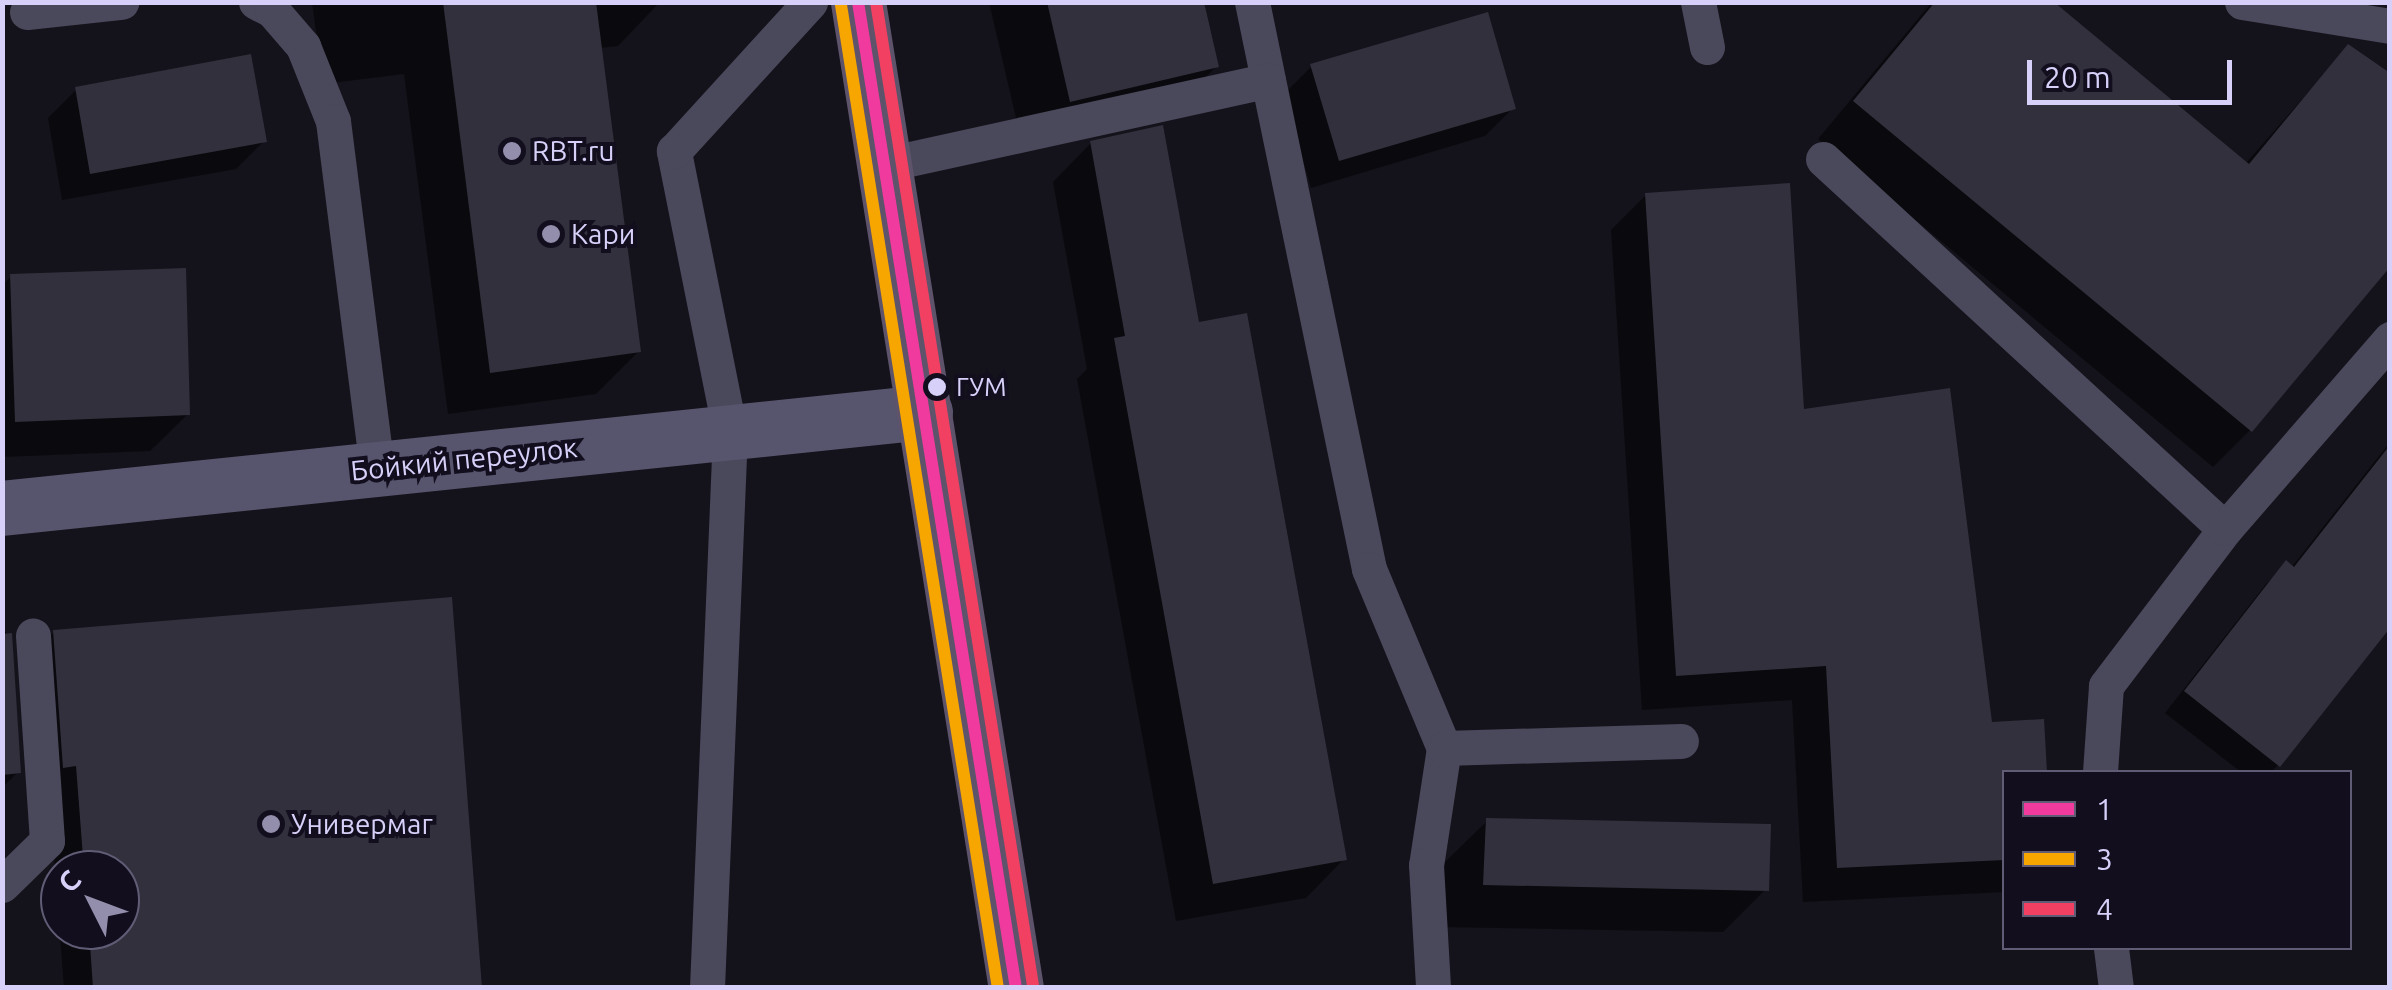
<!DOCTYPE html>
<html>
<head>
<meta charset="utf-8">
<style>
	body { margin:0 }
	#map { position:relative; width:2392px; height:990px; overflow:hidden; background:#14121a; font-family:Ubuntu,sans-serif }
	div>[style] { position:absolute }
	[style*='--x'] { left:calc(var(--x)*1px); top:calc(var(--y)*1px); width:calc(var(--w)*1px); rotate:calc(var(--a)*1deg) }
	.shadow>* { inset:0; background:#0007 }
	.building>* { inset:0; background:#32303d }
	.lane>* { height:35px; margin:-17.5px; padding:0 17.5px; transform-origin:17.5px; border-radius:17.5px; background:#4a485b }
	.secondary>* { height:55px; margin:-27.5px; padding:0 27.5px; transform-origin:27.5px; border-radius:27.5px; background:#57546d }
	.primary>* { height:55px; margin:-27.5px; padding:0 27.5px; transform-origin:27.5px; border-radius:27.5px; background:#5d536b }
	.bus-1>* { height:12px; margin:-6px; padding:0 6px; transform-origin:6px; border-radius:6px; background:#f13a9d }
	.bus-2>* { height:12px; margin:-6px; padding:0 6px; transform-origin:6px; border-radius:6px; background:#f7a600 }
	.bus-3>* { height:12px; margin:-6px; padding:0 6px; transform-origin:6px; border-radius:6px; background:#f24062 }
	.dots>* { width:28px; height:28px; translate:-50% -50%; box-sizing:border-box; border:5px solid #120e1e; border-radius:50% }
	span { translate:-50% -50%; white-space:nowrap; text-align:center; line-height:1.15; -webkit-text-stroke:8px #120e1e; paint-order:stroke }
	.bus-label { font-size:26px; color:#d7d1fa }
	.left { translate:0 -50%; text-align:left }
	.poi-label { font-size:28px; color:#d7d1fa }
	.street-label { font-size:28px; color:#d7d1fa }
	.frame { position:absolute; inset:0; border:5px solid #d7d1fa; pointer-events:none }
	.legend { position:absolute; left:2002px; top:770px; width:350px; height:180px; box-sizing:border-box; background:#120e1e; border:2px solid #615c76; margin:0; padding:12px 18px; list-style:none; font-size:30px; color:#d7d1fa }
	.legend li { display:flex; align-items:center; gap:20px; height:50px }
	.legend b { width:50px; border:2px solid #615c76 }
	.north { position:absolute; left:40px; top:850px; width:100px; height:100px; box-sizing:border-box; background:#120e1e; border:2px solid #615c76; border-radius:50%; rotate:312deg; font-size:28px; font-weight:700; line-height:40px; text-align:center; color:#d7d1fa }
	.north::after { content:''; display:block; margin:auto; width:35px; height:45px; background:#938eac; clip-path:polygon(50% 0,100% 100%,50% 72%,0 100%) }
	.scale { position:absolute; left:2027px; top:60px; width:205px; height:45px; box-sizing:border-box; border:5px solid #d7d1fa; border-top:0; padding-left:12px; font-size:30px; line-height:35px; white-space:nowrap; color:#d7d1fa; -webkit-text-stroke:8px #120e1e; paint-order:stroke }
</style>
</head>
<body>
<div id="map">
	<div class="shadow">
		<i style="clip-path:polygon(312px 2px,660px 2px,618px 46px,600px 48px,639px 351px,596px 394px,448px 414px,404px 74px,323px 84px)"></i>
		<i style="clip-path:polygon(989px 2px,1201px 2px,1216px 67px,1168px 114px,1023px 148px)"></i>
		<i style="clip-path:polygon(1932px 2px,2050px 2px,2245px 164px,2348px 47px,2250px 430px,2213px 467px,1818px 139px)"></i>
		<i style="clip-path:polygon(1312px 66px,1513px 108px,1485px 136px,1311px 188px,1284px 94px)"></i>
		<i style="clip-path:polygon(76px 90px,264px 141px,236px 169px,62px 200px,48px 118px)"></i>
		<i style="clip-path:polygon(1091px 143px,1197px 325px,1344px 859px,1306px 898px,1176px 921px,1077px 379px,1087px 369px,1053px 182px)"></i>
		<i style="clip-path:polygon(1646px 195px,1802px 411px,1990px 724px,2042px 721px,2044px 772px,2004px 772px,2004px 892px,1803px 902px,1792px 700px,1642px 710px,1611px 230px)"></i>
		<i style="clip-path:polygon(11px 277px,188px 414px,150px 451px,2px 457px,2px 285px)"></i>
		<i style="clip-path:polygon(2390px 442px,2390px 616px,2278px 765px,2271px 772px,2241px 772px,2165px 713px,2266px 584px,2286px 564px,2291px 568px)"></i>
		<i style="clip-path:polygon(2px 632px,6px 632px,18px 772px,2px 788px)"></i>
		<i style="clip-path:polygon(evenodd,54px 632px,480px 988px,64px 988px,49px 793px,26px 660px,54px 632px,60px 870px,120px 870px,120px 930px,60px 930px,60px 870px)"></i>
		<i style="clip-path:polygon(1487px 821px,1766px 889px,1723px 932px,1441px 927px,1444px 863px)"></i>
	</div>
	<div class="building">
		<i style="clip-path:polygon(443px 2px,596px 2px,641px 352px,490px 373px)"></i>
		<i style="clip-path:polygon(1047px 2px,1204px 2px,1219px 67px,1070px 102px)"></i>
		<i style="clip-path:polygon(1935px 2px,2054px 2px,2249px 164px,2348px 44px,2390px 73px,2390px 267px,2252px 432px,1853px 101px)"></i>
		<i style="clip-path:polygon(1488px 12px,1516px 109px,1339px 161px,1310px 64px)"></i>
		<i style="clip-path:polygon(251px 54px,267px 142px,90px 174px,75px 87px)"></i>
		<i style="clip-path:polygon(1163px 125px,1199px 322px,1247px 313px,1347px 860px,1213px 884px,1114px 338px,1125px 336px,1090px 141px)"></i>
		<i style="clip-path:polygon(1790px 183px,1804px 409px,1950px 388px,1992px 722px,2044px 719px,2047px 772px,2004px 772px,2004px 860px,1837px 868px,1826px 666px,1676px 676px,1645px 193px)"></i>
		<i style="clip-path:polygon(186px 268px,190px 415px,15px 422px,10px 274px)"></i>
		<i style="clip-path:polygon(2390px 445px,2390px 628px,2280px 767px,2184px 691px,2286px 560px,2294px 567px)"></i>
		<i style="clip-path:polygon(452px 597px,482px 988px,93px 988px,89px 930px,120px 930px,120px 870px,84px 870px,76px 766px,63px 768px,53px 630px)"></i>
		<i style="clip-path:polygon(12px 633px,21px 773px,2px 775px,2px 634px)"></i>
		<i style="clip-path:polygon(1486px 818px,1771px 824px,1769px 891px,1483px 885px)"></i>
	</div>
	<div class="lane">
		<i style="--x:256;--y:2;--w:18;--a:27"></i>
		<i style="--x:272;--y:10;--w:48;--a:49.3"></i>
		<i style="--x:303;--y:46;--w:81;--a:68.2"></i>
		<i style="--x:333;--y:121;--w:349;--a:82.8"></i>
		<i style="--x:1252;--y:2;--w:579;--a:78.34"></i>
		<i style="--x:1369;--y:569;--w:194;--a:67.3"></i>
		<i style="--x:1444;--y:748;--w:118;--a:98.7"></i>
		<i style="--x:1426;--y:865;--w:123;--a:86.7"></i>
		<i style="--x:1698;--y:2;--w:46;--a:78.7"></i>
		<i style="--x:2242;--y:2;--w:150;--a:9.2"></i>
		<i style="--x:27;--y:12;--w:95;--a:-6.1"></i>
		<i style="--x:1823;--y:159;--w:546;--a:42.63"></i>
		<i style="--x:2225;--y:529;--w:197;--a:127.2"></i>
		<i style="--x:2106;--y:686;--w:86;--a:94"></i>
		<i style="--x:887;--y:164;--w:390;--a:-12.4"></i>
		<i style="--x:2225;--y:529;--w:252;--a:-49"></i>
		<i style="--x:1444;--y:748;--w:237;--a:-1.7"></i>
		<i style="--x:2;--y:885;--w:63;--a:-44.4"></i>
		<i style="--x:47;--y:841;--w:206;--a:-93.9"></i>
		<i style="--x:2111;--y:948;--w:40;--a:82.9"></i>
		<i style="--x:707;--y:988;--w:556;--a:-87.63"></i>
		<i style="--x:730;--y:432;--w:287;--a:-101.3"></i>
		<i style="--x:674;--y:151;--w:202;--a:-47.6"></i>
	</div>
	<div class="secondary">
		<i style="--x:2;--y:508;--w:928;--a:-5.94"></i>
	</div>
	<div class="primary">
		<i style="--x:858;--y:2;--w:999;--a:80.9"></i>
	</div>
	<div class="bus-1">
		<i style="--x:858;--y:2;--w:999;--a:80.9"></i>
	</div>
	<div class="bus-2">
		<i style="--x:841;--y:5;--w:995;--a:80.93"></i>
	</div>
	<div class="bus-3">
		<i style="--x:876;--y:2;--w:995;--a:80.93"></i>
	</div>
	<div class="dots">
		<i style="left:512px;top:151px;background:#938eac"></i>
		<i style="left:551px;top:234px;background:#938eac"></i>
		<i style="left:937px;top:387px;background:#d7d1fa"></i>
		<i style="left:271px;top:824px;background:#938eac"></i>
	</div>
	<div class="bus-label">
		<span class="left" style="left:956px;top:387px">ГУМ</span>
	</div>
	<div class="poi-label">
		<span class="left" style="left:532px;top:151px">RBT.ru</span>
		<span class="left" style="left:571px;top:234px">Кари</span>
		<span class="left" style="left:291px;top:824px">Универмаг</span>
	</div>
	<div class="street-label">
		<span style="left:464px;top:459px;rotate:-6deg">Бойкий переулок</span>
	</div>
	<div class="frame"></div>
	<ul class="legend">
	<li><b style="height:12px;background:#f13a9d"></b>1</li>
	<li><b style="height:12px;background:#f7a600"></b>3</li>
	<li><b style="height:12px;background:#f24062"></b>4</li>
	</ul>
	<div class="north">С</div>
	<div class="scale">20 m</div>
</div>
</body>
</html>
